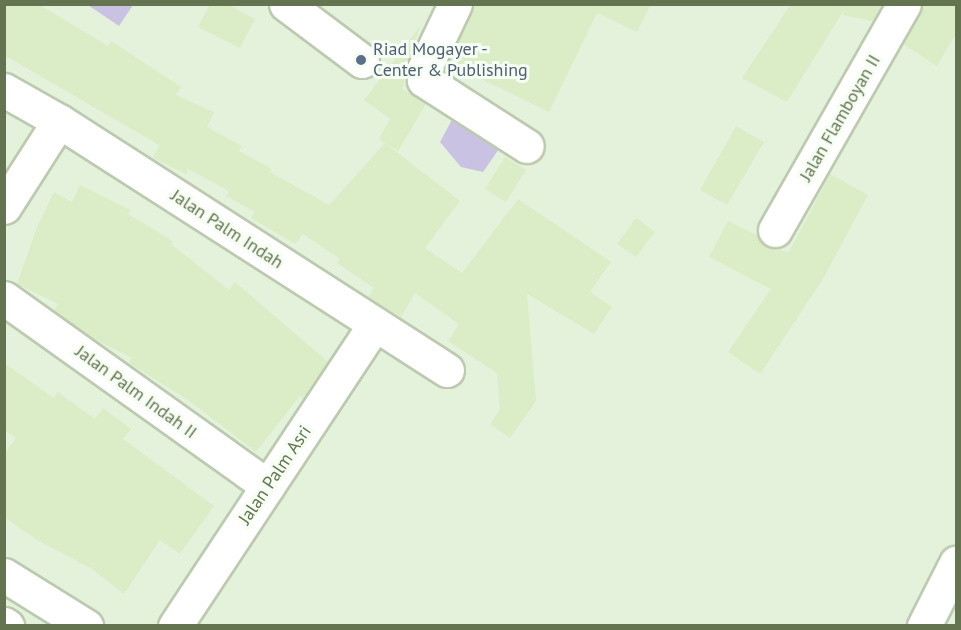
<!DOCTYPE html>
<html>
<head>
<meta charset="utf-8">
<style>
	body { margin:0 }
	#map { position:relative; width:961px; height:630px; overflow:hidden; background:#f0fbec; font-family:"PT Sans",sans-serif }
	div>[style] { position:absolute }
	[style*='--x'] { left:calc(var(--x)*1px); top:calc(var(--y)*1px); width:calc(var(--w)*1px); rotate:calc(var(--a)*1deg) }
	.residential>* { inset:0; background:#e4f2db }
	.water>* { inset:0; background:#c9c2e3 }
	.building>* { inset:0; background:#daedc6 }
	.roads { filter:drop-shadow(2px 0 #bccaaf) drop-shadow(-2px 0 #bccaaf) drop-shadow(0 2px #bccaaf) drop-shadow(0 -2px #bccaaf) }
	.minor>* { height:33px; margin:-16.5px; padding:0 16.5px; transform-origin:16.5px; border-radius:16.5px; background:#fff }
	.dots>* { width:16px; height:16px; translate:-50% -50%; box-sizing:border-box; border:3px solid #f6fdf2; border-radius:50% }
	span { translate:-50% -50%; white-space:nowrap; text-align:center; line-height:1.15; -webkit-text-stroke:6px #f6fdf2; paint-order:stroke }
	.service-label { font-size:18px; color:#4e5e75 }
	.left { translate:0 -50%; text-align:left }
	.street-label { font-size:18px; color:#647451 }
	.frame { position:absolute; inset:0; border:6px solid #647451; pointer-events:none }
</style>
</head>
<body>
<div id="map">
	<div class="residential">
		<i style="clip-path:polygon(5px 5px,956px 5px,956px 625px,5px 625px)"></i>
	</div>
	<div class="water">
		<i style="clip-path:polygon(133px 5px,119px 26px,88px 5px,133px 4px)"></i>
		<i style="clip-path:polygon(455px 114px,501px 146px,483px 172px,461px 167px,440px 142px)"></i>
	</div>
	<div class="building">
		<i style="clip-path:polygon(4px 4px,38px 4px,108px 46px,111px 41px,181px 87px,176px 95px,214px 112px,207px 127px,242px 146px,239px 151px,272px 169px,270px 172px,329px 205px,385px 143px,460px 201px,425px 248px,462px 273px,518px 199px,611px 262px,590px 292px,612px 307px,594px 334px,527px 294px,536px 401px,510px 438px,490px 424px,500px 409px,497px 373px,448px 341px,459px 324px,415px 293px,401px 317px,375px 301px,368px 297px,374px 288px,337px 263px,340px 259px,303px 234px,295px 244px,251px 218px,255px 212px,226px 196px,229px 191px,188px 169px,186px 174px,153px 158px,159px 145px,4px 55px)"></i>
		<i style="clip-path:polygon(210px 4px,227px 4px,255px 19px,240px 48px,198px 27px)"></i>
		<i style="clip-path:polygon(474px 4px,651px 4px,637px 32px,597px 13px,549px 112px,448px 63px)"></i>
		<i style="clip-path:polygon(791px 4px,882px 4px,873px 21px,843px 15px,844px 10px,787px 102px,742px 78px)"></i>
		<i style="clip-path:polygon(923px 4px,957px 4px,957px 32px,937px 66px,903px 44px)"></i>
		<i style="clip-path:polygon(421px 25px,407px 61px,403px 89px,426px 104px,398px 151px,379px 139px,390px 119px,364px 100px)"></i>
		<i style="clip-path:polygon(736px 126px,764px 142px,727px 205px,700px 190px)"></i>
		<i style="clip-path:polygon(505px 157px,526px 170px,506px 202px,485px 189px)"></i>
		<i style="clip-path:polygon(830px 174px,868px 195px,823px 279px,760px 374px,728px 352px,771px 289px,709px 257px,728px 221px,758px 236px,766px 247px,789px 252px)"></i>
		<i style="clip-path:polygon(80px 185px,130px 210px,128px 214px,173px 241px,171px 244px,229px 290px,235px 282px,328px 362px,303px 399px,300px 396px,256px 452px,188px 400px,129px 363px,132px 358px,90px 337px,54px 311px,58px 304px,17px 284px,37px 227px,54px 192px,72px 202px)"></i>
		<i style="clip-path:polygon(636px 218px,655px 232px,636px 257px,617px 244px)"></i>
		<i style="clip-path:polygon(4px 363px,54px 398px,58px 392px,95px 419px,103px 408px,131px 429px,123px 439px,214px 506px,180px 554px,160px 540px,124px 594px,92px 569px,37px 540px,4px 517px,4px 454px,16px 438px,4px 430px)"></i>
	</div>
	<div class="roads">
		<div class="minor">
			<i style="--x:286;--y:4;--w:95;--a:36.9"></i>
			<i style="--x:455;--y:4;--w:72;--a:115.5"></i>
			<i style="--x:424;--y:69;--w:11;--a:90"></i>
			<i style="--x:424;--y:80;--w:122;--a:32.7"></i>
			<i style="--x:4;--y:90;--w:63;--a:29.4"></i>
			<i style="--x:59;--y:121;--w:461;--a:32.7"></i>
			<i style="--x:4;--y:207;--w:102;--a:-57.4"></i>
			<i style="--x:775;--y:230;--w:260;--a:-60.3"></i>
			<i style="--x:4;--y:298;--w:324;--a:35.5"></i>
			<i style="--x:4;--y:575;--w:97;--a:31.9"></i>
			<i style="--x:4;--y:624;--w:4;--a:34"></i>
			<i style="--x:175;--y:626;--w:362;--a:-56.5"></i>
			<i style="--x:924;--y:626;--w:71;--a:-63.1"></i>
		</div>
	</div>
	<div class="dots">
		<i style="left:361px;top:60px;background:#5c6f8a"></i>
	</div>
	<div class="service-label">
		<span class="left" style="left:373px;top:60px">Riad Mogayer -<br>Center &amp; Publishing</span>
	</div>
	<div class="street-label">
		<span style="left:840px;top:118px;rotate:-60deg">Jalan Flamboyan II</span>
		<span style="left:227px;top:229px;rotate:33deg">Jalan Palm Indah</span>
		<span style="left:136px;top:392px;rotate:36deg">Jalan Palm Indah II</span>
		<span style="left:275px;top:475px;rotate:-56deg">Jalan Palm Asri</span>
	</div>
	<div class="frame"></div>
</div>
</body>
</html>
